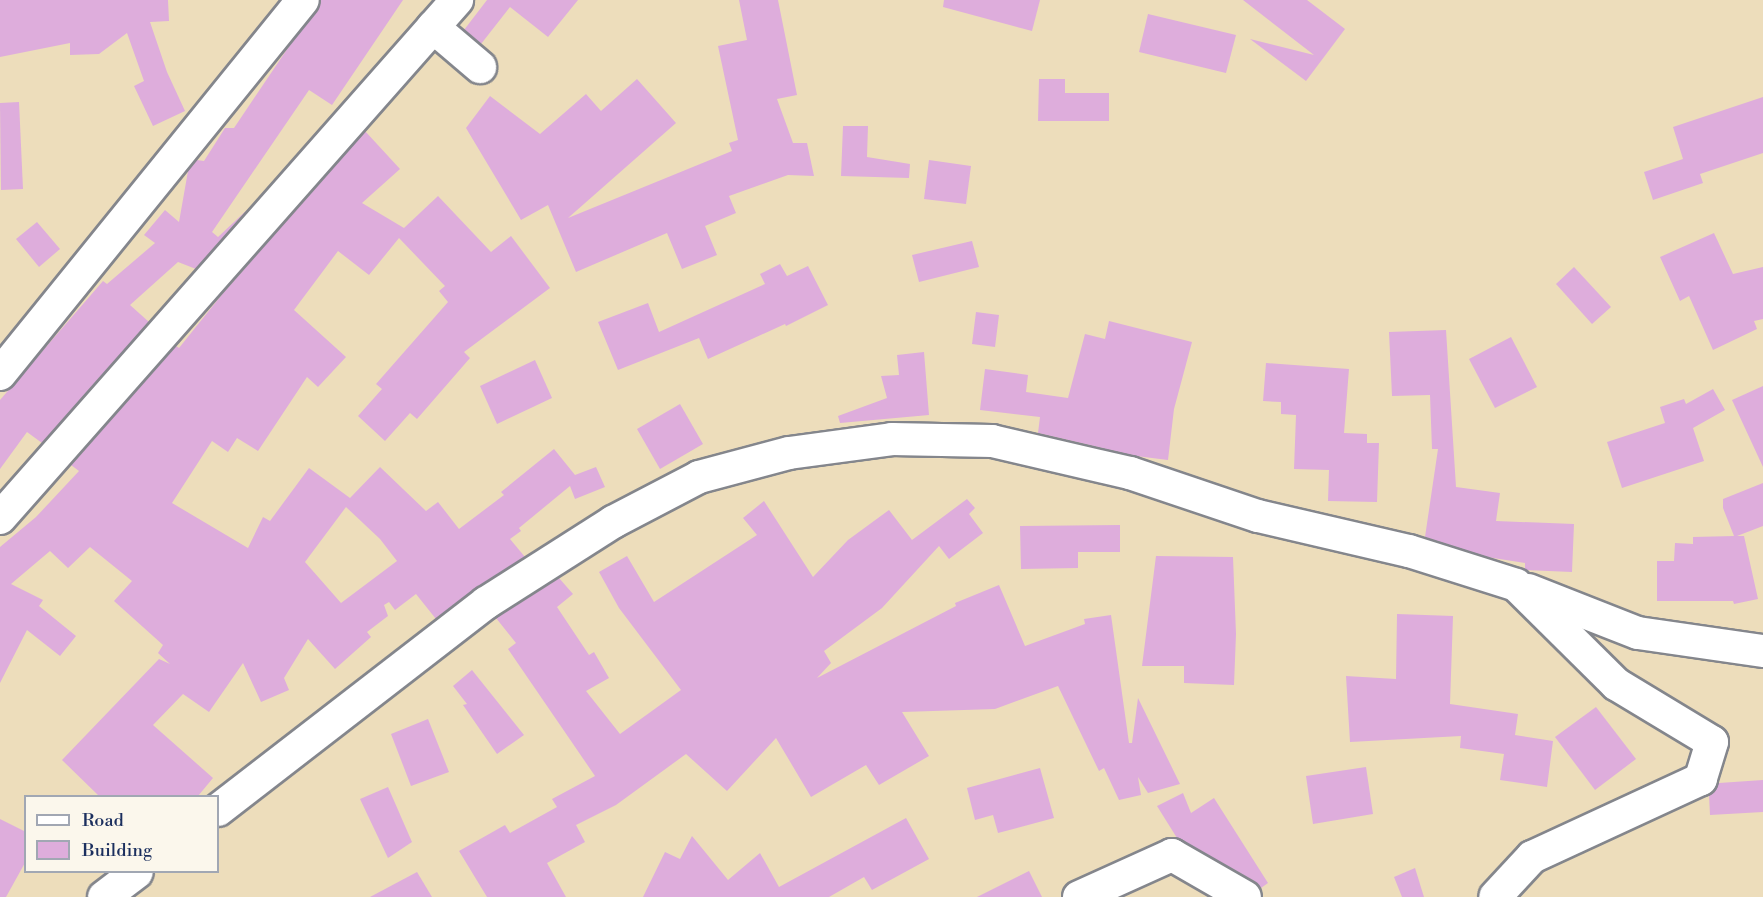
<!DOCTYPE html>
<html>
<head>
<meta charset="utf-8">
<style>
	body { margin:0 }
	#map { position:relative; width:1763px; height:897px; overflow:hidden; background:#edddbb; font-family:"Libre Bodoni",serif }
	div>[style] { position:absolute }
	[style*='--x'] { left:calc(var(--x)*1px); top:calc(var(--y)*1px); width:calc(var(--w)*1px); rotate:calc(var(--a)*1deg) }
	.building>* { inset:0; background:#deaddc }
	.roads { filter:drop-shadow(2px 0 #84868c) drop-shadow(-2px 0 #84868c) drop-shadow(0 2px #84868c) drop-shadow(0 -2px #84868c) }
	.street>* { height:32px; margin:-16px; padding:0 16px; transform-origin:16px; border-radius:16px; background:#fff }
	span { translate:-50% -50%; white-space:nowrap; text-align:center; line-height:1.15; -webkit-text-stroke:6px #fbf7ec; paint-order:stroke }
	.legend { position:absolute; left:24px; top:795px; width:195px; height:78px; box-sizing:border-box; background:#fbf7ec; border:2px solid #a1a7b3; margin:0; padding:8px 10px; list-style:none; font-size:18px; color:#1b2f5e }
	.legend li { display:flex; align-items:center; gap:12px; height:30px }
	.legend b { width:30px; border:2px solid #a1a7b3 }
</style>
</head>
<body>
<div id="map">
	<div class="building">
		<i style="clip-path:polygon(0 0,168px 0,169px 21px,150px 22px,167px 72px,185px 111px,153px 126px,134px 86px,144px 81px,127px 33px,99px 54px,70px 55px,70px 43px,0 57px)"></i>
		<i style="clip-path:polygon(321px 0,403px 0,332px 105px,309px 90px,212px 232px,218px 237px,249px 208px,196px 269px,178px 262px,130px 305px,149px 322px,42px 443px,27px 432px,0 469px,0 400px,103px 281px,107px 284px,155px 243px,144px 235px,165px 210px,179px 222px,188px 171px,197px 160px,204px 161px,225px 128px,234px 128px,294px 39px,317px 11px)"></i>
		<i style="clip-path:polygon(487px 0,578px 0,548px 37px,510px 7px,481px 44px,464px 30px)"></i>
		<i style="clip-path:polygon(739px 0,778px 0,797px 95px,777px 99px,793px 143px,807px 143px,814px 176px,788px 175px,729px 196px,736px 213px,705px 226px,717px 255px,682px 269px,667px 233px,576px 272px,548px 205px,521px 220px,466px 128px,490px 96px,540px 134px,586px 94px,601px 111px,637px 79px,676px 123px,568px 218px,732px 151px,729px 143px,738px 140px,718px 46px,747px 40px)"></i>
		<i style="clip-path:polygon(944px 0,1040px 0,1032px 31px,943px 7px)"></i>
		<i style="clip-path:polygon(1243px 0,1307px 0,1345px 29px,1306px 81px,1250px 39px,1314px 55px)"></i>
		<i style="clip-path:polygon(1148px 14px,1236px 35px,1226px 73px,1139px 52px)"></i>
		<i style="clip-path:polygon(1039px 79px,1065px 79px,1065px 93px,1109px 93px,1109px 121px,1038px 121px)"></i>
		<i style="clip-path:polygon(1763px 97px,1763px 153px,1700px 174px,1703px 183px,1653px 200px,1644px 172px,1683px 159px,1673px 127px)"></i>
		<i style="clip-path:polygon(19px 102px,23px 189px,1px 190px,0 103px)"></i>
		<i style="clip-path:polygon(843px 126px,868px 126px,867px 157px,910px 164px,909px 178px,841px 176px)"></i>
		<i style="clip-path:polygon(evenodd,365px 131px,400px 169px,362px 203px,404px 228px,438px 196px,491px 252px,511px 236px,550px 288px,464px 352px,470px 358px,417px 419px,410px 413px,385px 441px,358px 416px,382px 389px,376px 384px,448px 302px,439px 291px,445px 286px,399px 238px,369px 275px,338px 251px,294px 310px,346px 357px,318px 387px,307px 377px,258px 451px,237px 438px,228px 452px,212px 441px,172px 503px,248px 548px,263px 517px,270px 521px,309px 468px,350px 498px,380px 467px,426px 511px,438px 502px,459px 529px,504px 495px,501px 492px,554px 449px,575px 475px,596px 467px,605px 487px,575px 499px,570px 486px,519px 528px,521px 531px,510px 539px,525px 557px,476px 588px,436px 619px,416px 594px,395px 610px,389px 602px,384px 605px,388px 616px,367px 632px,371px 637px,335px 669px,308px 639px,284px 678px,289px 690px,261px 702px,243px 663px,209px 712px,183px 694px,153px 725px,213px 778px,198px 796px,99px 796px,62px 760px,159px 659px,170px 664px,158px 653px,163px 645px,114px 601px,132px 581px,90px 547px,68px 568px,50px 551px,11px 584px,43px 600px,39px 606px,76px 636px,60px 656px,27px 630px,0 683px,0 547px,36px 517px,79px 471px,71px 465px,176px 346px,179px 348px,224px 292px,365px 131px,346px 507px,380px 539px,397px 561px,341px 603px,305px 562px,346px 507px)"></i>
		<i style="clip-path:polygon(929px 160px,971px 166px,966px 204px,924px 199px)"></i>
		<i style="clip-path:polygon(37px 222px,60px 249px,39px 267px,16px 239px)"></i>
		<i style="clip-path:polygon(1714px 233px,1733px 274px,1763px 267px,1763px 319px,1754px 321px,1757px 329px,1713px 350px,1689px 296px,1680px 301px,1660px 257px)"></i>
		<i style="clip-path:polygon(972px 241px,979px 267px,919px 282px,912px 255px)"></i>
		<i style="clip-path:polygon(780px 264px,787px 276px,808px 266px,828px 305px,786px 326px,785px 324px,708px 359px,699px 338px,618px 370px,598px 322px,648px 303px,659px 332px,765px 284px,760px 274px)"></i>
		<i style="clip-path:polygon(1574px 267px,1611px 307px,1592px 324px,1556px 284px)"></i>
		<i style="clip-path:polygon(976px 312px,999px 315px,995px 347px,972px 344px)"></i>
		<i style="clip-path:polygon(1109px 321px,1192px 342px,1174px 409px,1168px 460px,1136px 456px,1038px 433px,1040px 417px,980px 410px,985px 369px,1028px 375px,1026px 392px,1068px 398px,1085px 334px,1105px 339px)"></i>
		<i style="clip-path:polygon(1446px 330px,1456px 487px,1500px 493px,1496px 521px,1574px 524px,1572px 572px,1525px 570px,1525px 563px,1487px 557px,1425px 537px,1438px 449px,1432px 449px,1430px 395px,1392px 396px,1389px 332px)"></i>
		<i style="clip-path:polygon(1511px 337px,1537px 387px,1495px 408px,1469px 359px)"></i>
		<i style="clip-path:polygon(924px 352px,929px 415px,840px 423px,838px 416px,887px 398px,881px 376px,899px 375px,897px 355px)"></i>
		<i style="clip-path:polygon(535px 360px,552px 398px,497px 424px,480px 386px)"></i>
		<i style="clip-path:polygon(1266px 363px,1349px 369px,1344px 433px,1367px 434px,1367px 443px,1379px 443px,1377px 502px,1328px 501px,1329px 470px,1294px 469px,1296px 415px,1281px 414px,1281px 402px,1263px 401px)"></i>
		<i style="clip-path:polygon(1763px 386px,1763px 467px,1732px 400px)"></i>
		<i style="clip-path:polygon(1713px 389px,1725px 410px,1693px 428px,1704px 461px,1622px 488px,1607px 442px,1665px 423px,1660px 407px,1684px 399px,1686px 404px)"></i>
		<i style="clip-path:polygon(680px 404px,703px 444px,660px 469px,637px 429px)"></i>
		<i style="clip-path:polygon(1763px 483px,1763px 526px,1737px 536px,1744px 536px,1758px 599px,1734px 604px,1733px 601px,1657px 601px,1657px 561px,1674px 561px,1675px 543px,1693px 544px,1693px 537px,1734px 536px,1723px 508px,1723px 499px)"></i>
		<i style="clip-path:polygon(967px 499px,975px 508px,969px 514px,983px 533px,949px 559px,939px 546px,882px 608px,824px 651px,831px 663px,817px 678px,956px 606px,955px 603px,999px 585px,1025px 646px,1085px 624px,1084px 619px,1111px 615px,1129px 743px,1132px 743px,1138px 698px,1180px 784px,1148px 793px,1138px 777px,1141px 795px,1119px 800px,1104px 768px,1099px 771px,1058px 686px,995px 709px,902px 712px,929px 756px,879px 785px,866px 765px,811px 797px,776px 738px,727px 791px,686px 754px,616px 805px,576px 825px,585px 842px,547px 863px,566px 897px,487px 897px,459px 851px,505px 825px,510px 833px,557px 807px,552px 799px,595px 776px,508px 649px,516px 643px,496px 618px,559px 578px,573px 594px,557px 607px,589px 655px,594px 652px,609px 678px,586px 691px,620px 734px,681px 690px,619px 608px,599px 572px,627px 556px,654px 602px,757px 535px,743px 518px,764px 501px,813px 577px,848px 540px,889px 510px,912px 540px)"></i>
		<i style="clip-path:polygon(1120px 525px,1120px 552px,1078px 552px,1078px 568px,1021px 569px,1020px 526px)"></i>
		<i style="clip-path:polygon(1156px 556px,1233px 557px,1236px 634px,1234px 685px,1184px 683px,1184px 666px,1142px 666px)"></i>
		<i style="clip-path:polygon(1397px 614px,1453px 616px,1450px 704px,1518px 714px,1515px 735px,1553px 741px,1547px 787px,1500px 780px,1504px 754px,1460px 748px,1461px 736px,1350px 742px,1346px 676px,1396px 679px)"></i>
		<i style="clip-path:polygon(472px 670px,524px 735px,497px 754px,463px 705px,467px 704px,453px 686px)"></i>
		<i style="clip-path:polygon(1596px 707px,1636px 759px,1595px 790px,1555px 737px)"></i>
		<i style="clip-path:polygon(428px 719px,449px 772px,411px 786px,391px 734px)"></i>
		<i style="clip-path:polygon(1366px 767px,1373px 814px,1313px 824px,1306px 776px)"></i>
		<i style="clip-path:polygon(1040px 768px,1054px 818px,998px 833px,993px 815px,975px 820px,967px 788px)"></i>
		<i style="clip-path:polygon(1763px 780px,1763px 812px,1710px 815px,1709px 795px,1719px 783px)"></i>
		<i style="clip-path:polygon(388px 787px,412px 842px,388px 858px,360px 799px)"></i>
		<i style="clip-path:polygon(1183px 793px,1191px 813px,1214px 798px,1268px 883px,1261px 888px,1254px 881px,1177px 838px,1157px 806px)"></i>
		<i style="clip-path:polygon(906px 818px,929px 859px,872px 890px,864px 877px,829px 897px,643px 897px,665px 852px,680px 859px,692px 836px,728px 880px,760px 853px,779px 887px)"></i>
		<i style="clip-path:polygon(0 819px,26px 832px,26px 861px,6px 897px,0 897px)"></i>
		<i style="clip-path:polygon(1415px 868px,1424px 897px,1402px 897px,1394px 877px)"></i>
		<i style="clip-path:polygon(1029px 871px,1042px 897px,977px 897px)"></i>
		<i style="clip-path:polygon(417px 872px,432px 897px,370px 897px)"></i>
	</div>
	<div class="roads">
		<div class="street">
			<i style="--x:433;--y:27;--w:62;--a:40.4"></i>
			<i style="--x:0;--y:374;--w:481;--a:-51"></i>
			<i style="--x:0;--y:518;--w:691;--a:-48.58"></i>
			<i style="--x:1528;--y:590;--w:118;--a:21.4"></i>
			<i style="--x:1638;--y:633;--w:126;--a:8.2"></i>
			<i style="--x:218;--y:810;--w:339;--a:-37.7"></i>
			<i style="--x:486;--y:603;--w:151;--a:-32.5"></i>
			<i style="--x:613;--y:522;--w:97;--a:-27.6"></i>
			<i style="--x:699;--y:477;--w:93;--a:-14.9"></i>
			<i style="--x:789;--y:453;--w:104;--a:-7.7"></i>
			<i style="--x:892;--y:439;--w:100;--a:1.1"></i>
			<i style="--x:992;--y:441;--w:142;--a:13.1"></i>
			<i style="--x:1130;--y:473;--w:135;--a:18.6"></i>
			<i style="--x:1258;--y:516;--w:155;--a:13.1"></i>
			<i style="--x:1409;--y:551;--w:112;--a:17.6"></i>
			<i style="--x:1516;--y:585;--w:141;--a:44.7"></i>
			<i style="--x:1616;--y:684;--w:112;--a:31.1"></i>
			<i style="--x:1712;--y:742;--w:39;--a:107"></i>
			<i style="--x:1701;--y:779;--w:186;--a:155.2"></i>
			<i style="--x:1532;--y:857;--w:54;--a:132.8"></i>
			<i style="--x:104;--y:897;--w:41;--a:-37.1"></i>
			<i style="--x:1079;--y:897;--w:102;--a:-24.3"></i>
			<i style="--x:1172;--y:855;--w:84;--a:29.9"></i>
		</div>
	</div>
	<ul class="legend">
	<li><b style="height:8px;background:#fff"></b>Road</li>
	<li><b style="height:16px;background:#deaddc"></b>Building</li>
	</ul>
</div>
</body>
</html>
